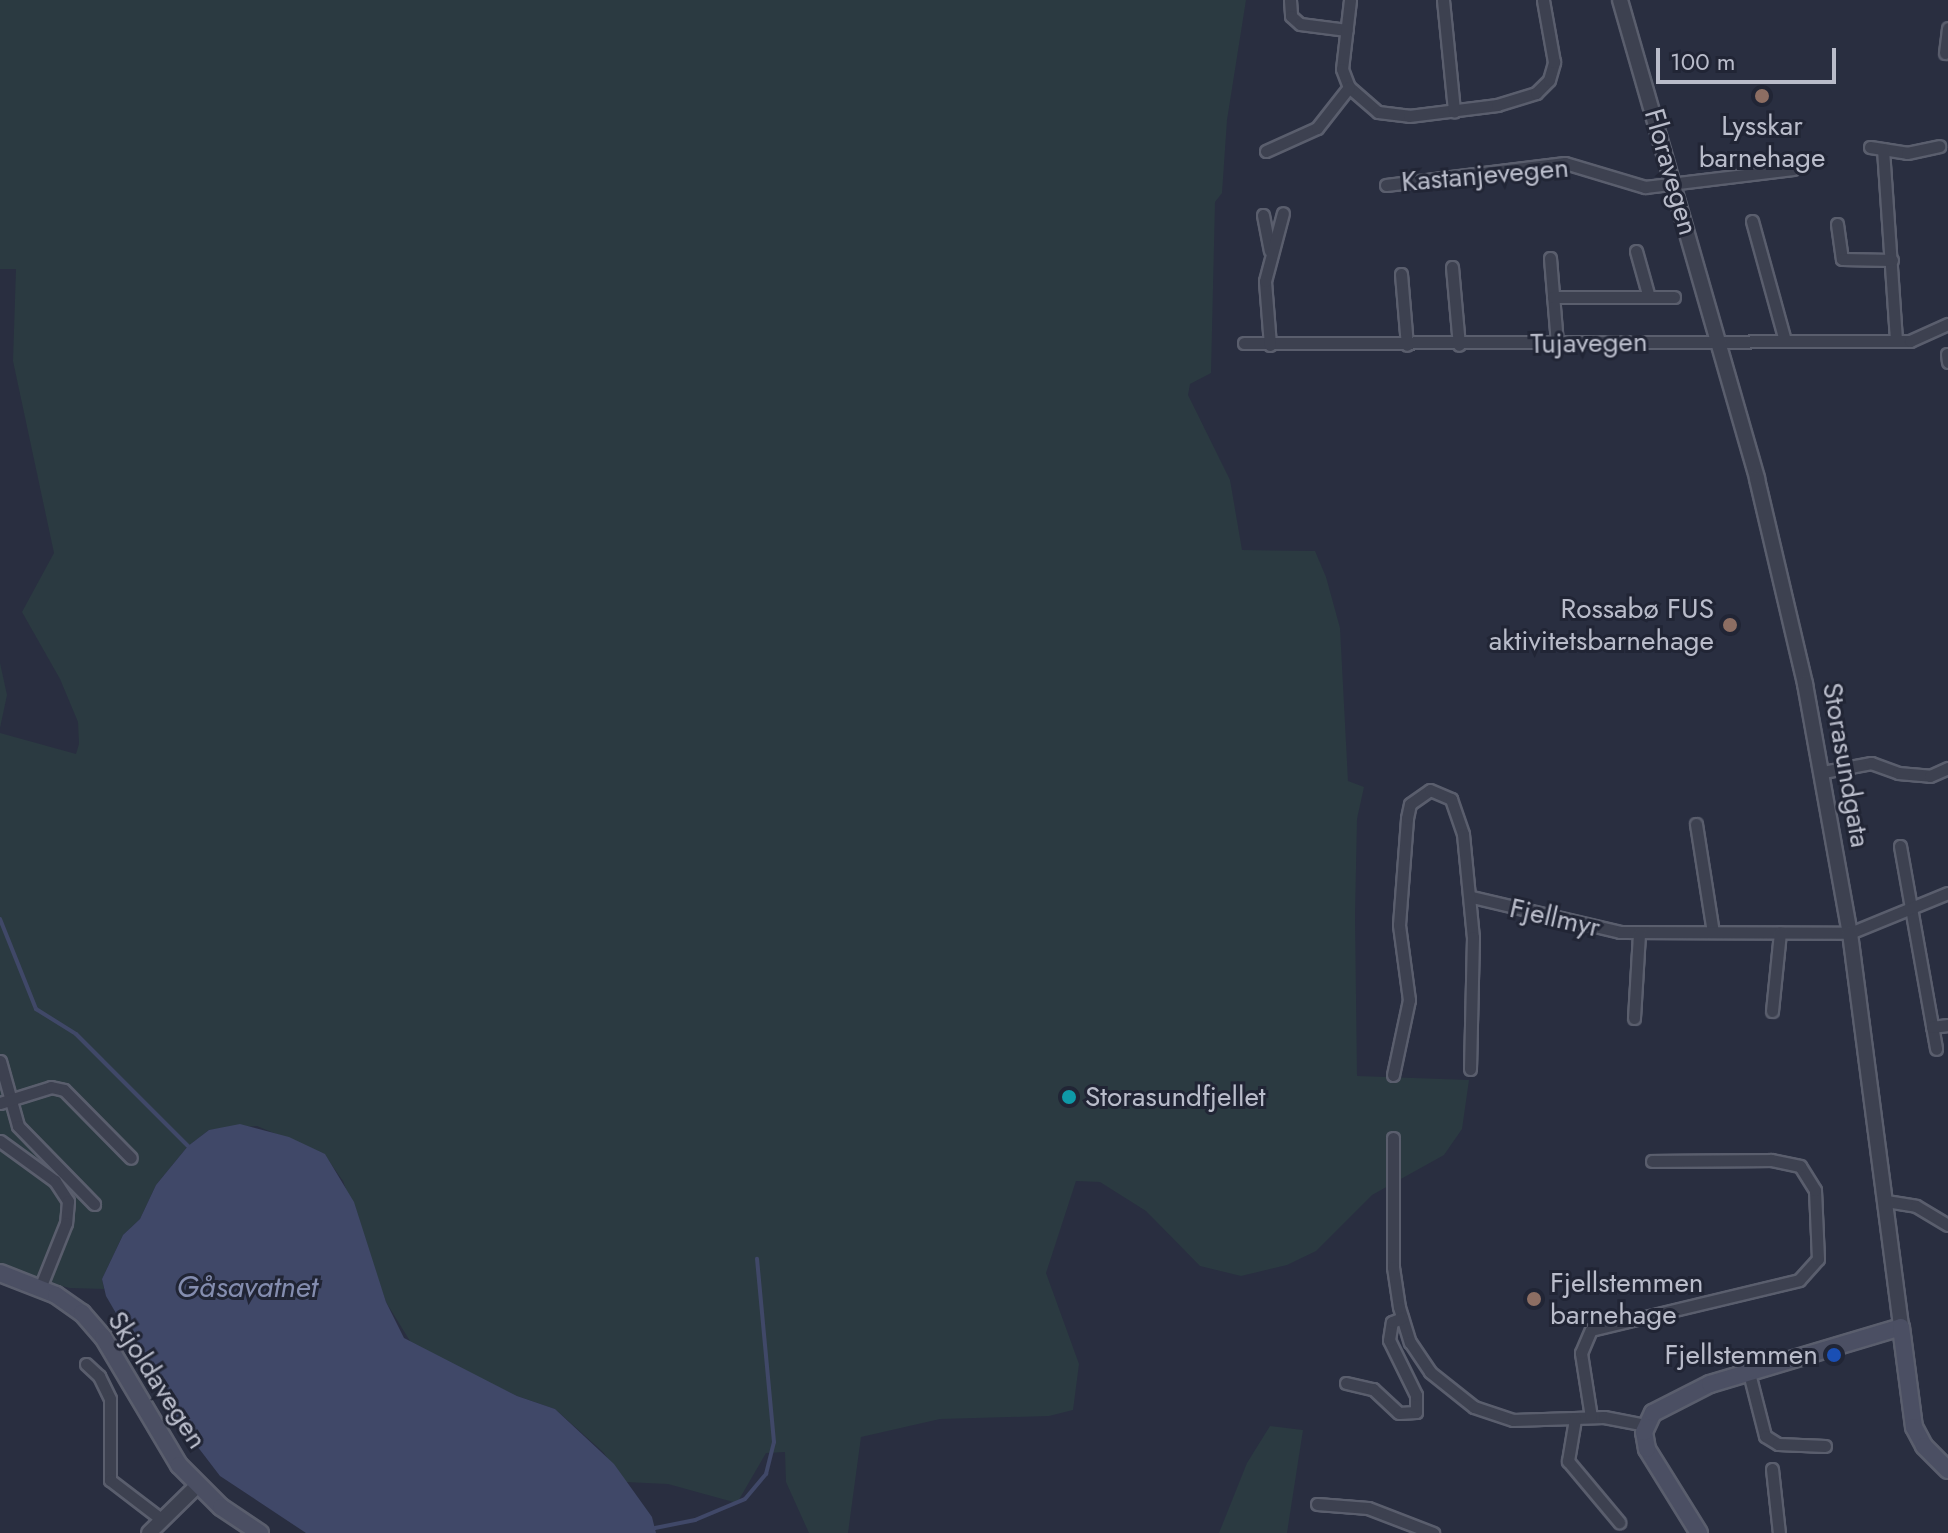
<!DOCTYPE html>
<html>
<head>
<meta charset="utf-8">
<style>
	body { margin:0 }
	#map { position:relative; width:1948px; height:1533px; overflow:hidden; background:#292e40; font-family:Jost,sans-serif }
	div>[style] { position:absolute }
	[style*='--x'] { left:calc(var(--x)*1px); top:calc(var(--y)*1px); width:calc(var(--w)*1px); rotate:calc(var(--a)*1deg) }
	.green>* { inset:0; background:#2b3a41 }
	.water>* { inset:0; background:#404868 }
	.stream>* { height:4px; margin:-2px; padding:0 2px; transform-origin:2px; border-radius:2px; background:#404868 }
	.roads { filter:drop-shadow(2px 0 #5a5e6d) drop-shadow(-2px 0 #5a5e6d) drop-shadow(0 2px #5a5e6d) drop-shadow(0 -2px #5a5e6d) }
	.minor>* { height:11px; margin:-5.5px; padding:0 5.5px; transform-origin:5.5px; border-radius:5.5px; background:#3d4150 }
	.tertiary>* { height:14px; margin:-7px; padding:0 7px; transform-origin:7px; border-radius:7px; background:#3d4150 }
	.secondary>* { height:16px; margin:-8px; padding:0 8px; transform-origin:8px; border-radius:8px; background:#4b4f63 }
	.dots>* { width:22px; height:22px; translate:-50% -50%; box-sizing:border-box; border:4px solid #212535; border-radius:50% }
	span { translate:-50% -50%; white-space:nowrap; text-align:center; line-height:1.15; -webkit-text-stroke:6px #212535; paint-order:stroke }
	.poi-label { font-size:28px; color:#b9bcca }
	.right { translate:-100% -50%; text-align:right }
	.left { translate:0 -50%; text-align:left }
	.street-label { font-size:28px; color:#b9bcca }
	.water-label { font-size:30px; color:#848daf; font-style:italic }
	.scale { position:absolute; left:1656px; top:48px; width:180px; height:36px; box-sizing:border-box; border:4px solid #b9bcca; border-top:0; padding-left:10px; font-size:24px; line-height:28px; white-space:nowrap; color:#b9bcca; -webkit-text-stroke:6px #212535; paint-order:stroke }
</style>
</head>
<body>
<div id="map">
	<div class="green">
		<i style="clip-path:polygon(0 0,1246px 0,1227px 120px,1222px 193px,1215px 202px,1211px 373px,1190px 384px,1188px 395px,1230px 480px,1242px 550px,1315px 551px,1326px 577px,1340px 628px,1348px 781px,1364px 787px,1357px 819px,1355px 916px,1357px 1076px,1469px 1080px,1462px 1129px,1444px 1155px,1372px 1195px,1316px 1251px,1287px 1265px,1241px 1276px,1200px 1266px,1146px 1211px,1100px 1182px,1076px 1181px,1046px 1273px,1079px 1364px,1073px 1410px,1049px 1416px,940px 1419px,861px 1437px,848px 1533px,809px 1533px,786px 1482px,785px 1452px,766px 1453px,737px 1503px,668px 1484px,625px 1482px,603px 1452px,555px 1409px,517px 1396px,413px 1346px,386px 1302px,343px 1181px,324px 1154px,257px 1126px,209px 1130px,188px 1146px,156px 1185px,140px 1219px,123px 1235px,102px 1279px,104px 1289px,70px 1288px,0 1272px,0 733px,76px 754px,79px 744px,78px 722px,60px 679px,22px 612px,54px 553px,13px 361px,16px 269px,0 269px)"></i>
		<i style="clip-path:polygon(0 663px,7px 695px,0 728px)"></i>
		<i style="clip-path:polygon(1270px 1426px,1303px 1430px,1287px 1533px,1219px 1533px,1247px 1463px)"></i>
	</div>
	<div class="water">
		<i style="clip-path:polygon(240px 1124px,289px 1137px,325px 1154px,354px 1202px,386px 1302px,404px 1338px,517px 1396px,555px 1409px,614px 1464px,652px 1517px,656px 1533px,306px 1533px,220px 1476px,181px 1425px,106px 1296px,102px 1279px,123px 1235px,140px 1219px,156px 1185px,188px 1146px,209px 1130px)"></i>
	</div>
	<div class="stream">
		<i style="--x:0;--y:919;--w:97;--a:68.2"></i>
		<i style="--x:36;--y:1009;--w:47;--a:32"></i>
		<i style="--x:76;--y:1034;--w:158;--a:45"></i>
		<i style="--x:655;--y:1528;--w:41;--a:-11.3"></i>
		<i style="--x:695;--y:1520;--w:54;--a:-22.8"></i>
		<i style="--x:745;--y:1499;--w:33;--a:-50"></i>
		<i style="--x:766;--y:1474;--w:33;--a:-76"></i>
		<i style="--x:774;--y:1442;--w:184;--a:-95.3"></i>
	</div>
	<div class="roads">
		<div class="minor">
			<i style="--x:1290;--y:0;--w:16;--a:86"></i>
			<i style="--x:1291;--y:16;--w:12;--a:42"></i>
			<i style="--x:1300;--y:24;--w:47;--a:7.3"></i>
			<i style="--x:1350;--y:0;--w:69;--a:96.6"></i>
			<i style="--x:1342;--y:69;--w:19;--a:69"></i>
			<i style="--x:1349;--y:87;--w:38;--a:41"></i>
			<i style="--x:1378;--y:112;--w:31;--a:7"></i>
			<i style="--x:1409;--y:116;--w:89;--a:-7.1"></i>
			<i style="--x:1497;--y:105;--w:41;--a:-17.1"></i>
			<i style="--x:1536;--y:93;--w:18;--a:-45"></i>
			<i style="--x:1549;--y:80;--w:19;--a:-74"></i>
			<i style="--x:1554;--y:62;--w:63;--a:-100.1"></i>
			<i style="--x:1443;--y:0;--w:112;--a:84.3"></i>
			<i style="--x:1945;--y:53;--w:25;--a:-83"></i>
			<i style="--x:1870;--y:147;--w:37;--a:9"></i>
			<i style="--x:1907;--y:153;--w:33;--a:-12"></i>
			<i style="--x:1883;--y:149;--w:192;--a:86.1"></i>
			<i style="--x:1266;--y:151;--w:56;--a:-24.3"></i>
			<i style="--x:1317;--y:128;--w:52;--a:-52"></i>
			<i style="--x:1386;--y:185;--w:180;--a:-7"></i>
			<i style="--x:1565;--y:163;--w:84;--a:16.7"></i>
			<i style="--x:1645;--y:187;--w:149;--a:-6.9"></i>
			<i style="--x:1263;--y:215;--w:36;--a:79"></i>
			<i style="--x:1752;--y:221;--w:124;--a:74.6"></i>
			<i style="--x:1837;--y:224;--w:35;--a:82"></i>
			<i style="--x:1842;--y:259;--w:50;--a:1.1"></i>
			<i style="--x:1636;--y:251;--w:45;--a:74.4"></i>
			<i style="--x:1550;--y:258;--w:85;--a:85.3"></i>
			<i style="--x:1452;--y:267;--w:78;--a:84.9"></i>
			<i style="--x:1401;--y:274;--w:71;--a:85.2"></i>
			<i style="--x:1553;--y:297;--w:121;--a:0"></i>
			<i style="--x:1244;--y:343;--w:666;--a:-0.17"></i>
			<i style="--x:1910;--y:341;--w:42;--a:-24.1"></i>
			<i style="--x:1270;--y:345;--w:64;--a:-94.5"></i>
			<i style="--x:1265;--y:281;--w:70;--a:-75.2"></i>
			<i style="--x:1947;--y:354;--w:8;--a:83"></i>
			<i style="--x:1823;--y:772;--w:49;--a:-10.6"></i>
			<i style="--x:1871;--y:763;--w:29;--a:20"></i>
			<i style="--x:1898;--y:773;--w:32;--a:5"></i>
			<i style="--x:1930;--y:776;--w:20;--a:-24"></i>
			<i style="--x:1696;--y:824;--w:109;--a:81.1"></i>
			<i style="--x:1900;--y:846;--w:206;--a:79.9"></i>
			<i style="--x:1472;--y:897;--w:152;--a:13.3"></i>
			<i style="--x:1620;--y:932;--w:230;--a:0.2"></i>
			<i style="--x:1850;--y:933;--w:106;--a:-22.2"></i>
			<i style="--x:1772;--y:1011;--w:79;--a:-84.2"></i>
			<i style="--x:1634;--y:1018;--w:85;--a:-86.6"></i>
			<i style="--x:1932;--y:1027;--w:16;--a:-7"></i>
			<i style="--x:0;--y:1061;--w:67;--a:74.5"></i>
			<i style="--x:18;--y:1126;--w:109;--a:45.7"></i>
			<i style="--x:1393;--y:1075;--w:77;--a:-78"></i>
			<i style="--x:1409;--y:1000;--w:76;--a:-97.6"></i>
			<i style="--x:1399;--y:925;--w:107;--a:-85.7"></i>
			<i style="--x:1407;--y:818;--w:14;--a:-78"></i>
			<i style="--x:1410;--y:804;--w:24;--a:-35"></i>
			<i style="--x:1430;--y:790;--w:23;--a:23"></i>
			<i style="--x:1451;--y:799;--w:37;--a:71"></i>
			<i style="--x:1463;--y:834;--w:103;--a:84.5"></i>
			<i style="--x:1473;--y:937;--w:132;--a:91.3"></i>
			<i style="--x:0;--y:1103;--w:53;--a:-17.4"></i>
			<i style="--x:51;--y:1087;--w:13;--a:13"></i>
			<i style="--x:64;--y:1090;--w:95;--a:45.4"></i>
			<i style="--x:1393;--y:1138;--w:129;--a:90"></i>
			<i style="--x:1393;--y:1267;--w:40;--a:81.5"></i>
			<i style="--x:1399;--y:1307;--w:37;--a:73"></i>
			<i style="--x:1410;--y:1342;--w:36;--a:56"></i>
			<i style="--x:1430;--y:1372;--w:56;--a:38.5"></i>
			<i style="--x:1474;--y:1407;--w:41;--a:18.4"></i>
			<i style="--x:1513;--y:1420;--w:91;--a:-1.9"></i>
			<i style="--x:1604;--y:1417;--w:43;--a:10.8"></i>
			<i style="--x:0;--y:1141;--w:68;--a:36"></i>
			<i style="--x:55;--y:1181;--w:24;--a:57"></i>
			<i style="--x:68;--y:1201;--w:22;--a:95"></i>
			<i style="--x:66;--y:1223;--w:70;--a:111.8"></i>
			<i style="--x:1886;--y:1201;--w:30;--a:9"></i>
			<i style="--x:1916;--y:1206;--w:37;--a:31"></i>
			<i style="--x:86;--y:1364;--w:18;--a:43"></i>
			<i style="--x:99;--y:1376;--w:25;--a:64"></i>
			<i style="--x:110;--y:1399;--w:81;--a:90"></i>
			<i style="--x:110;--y:1480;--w:64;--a:37.4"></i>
			<i style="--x:1749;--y:1373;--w:65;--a:75.7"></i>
			<i style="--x:1765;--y:1436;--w:15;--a:32"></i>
			<i style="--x:1778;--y:1444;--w:47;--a:2.4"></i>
			<i style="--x:1346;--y:1383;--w:28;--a:13"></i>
			<i style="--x:1373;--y:1389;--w:35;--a:43"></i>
			<i style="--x:1399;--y:1413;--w:17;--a:-3"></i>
			<i style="--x:1416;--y:1412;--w:17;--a:-90"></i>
			<i style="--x:1416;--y:1395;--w:61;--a:-116.1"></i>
			<i style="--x:1389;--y:1340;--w:18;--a:-81"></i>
			<i style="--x:1392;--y:1322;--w:11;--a:-22"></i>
			<i style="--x:1591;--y:1417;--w:65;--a:-98.9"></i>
			<i style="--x:1581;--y:1353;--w:25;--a:-67"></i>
			<i style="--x:1591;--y:1330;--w:214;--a:-13.5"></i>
			<i style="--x:1799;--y:1280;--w:28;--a:-48"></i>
			<i style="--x:1818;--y:1259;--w:69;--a:-92.5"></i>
			<i style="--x:1815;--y:1190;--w:28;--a:-122"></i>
			<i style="--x:1800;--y:1166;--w:30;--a:-168"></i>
			<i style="--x:1771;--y:1160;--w:119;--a:179.5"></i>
			<i style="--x:1575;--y:1419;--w:43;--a:99.5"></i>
			<i style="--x:1568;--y:1461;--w:80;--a:50.1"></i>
			<i style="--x:1772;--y:1469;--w:64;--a:83.8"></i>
			<i style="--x:1317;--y:1504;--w:51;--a:4.5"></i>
			<i style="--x:1368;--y:1508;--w:70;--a:21"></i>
		</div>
		<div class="tertiary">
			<i style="--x:1620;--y:0;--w:498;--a:74"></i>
			<i style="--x:1757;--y:479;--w:211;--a:76.8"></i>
			<i style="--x:1805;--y:684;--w:253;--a:79.8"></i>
			<i style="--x:1850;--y:933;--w:397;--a:82.6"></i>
			<i style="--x:149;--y:1533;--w:67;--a:-44.4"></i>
		</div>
		<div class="secondary">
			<i style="--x:0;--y:1273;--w:60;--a:21.4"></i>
			<i style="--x:56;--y:1295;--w:32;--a:35"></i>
			<i style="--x:82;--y:1313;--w:32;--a:49"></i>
			<i style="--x:103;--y:1337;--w:149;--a:59.3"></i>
			<i style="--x:179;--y:1465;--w:59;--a:45"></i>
			<i style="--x:221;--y:1507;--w:47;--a:33.7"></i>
			<i style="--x:1699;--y:1533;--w:99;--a:-121.8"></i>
			<i style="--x:1647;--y:1449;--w:17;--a:-100"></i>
			<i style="--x:1644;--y:1432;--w:21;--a:-65"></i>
			<i style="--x:1653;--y:1413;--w:64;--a:-27"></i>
			<i style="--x:1710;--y:1384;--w:199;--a:-16.6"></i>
			<i style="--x:1901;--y:1327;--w:101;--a:82.6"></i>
			<i style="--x:1914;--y:1427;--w:21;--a:62"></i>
			<i style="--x:1924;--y:1446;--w:34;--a:45"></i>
		</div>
	</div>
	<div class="dots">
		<i style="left:1762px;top:96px;background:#8d6e63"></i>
		<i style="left:1730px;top:625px;background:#8d6e63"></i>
		<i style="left:1069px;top:1097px;background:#0f9aa8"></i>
		<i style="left:1534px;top:1299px;background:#8d6e63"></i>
		<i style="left:1834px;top:1355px;background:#1a4fb4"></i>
	</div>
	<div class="poi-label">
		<span style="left:1762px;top:142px">Lysskar<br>barnehage</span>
		<span class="right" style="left:1714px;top:625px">Rossabø FUS<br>aktivitetsbarnehage</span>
		<span class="left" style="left:1085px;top:1097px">Storasundfjellet</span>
		<span class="left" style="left:1550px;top:1299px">Fjellstemmen<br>barnehage</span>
		<span class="right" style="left:1818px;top:1355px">Fjellstemmen</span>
	</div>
	<div class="street-label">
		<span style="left:1671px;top:172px;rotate:74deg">Floravegen</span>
		<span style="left:1485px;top:175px;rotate:-5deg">Kastanjevegen</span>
		<span style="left:1589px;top:343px;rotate:-1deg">Tujavegen</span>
		<span style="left:1846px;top:765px;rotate:80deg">Storasundgata</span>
		<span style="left:1555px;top:918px;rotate:13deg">Fjellmyr</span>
		<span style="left:157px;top:1380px;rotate:57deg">Skjoldavegen</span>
	</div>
	<div class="water-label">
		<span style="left:247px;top:1287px">Gåsavatnet</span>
	</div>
	<div class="scale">100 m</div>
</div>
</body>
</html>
